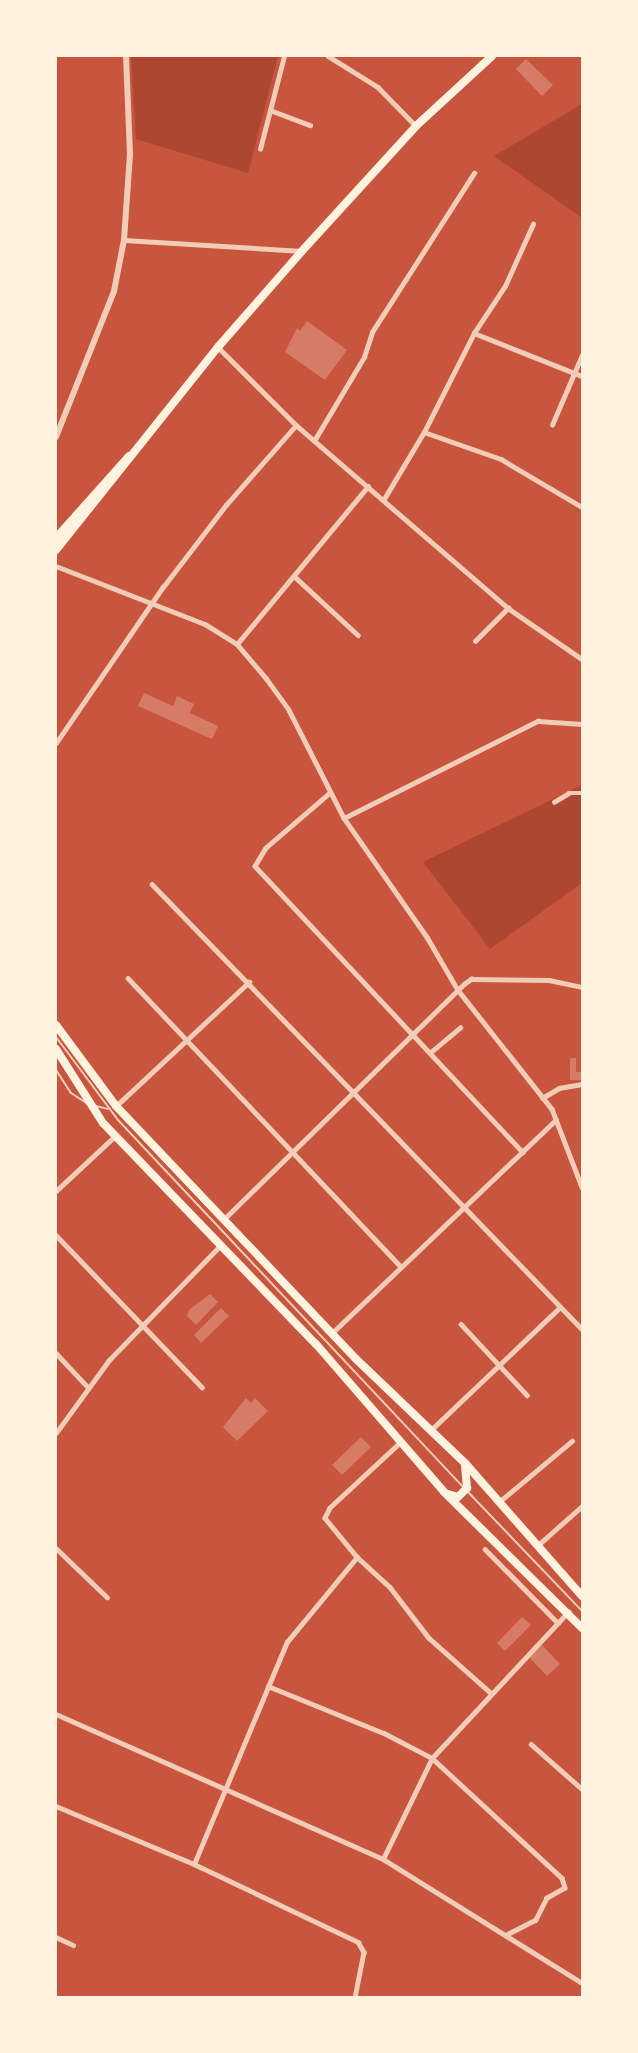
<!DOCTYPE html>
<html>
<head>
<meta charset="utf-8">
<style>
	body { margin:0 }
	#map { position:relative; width:638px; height:2053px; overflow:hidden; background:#c8553d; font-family:Karla,sans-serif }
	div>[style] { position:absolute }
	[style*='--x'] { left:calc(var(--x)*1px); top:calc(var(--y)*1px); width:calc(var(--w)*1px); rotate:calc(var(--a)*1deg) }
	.green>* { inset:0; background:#ae4732 }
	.building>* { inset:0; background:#d67c66 }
	.service>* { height:2px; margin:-1px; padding:0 1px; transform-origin:1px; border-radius:1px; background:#f1ccb7 }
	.minor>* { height:4.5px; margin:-2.25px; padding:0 2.25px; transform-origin:2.25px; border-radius:2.25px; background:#f1ccb7 }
	.tertiary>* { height:6px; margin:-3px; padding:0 3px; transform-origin:3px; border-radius:3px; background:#f1ccb7 }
	.primary>* { height:8px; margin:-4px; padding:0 4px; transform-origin:4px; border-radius:4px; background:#fff3e0 }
	.trunk>* { height:8px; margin:-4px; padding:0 4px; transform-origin:4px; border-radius:4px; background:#fff3e0 }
	span { translate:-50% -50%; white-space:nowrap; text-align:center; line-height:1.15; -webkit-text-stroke:5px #fff3e0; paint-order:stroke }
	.frame { position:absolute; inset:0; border:57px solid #fff3e0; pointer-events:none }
</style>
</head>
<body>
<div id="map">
	<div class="green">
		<i style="clip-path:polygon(131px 56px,278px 56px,248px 173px,136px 139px)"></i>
		<i style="clip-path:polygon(582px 104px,582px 218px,494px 156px)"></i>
		<i style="clip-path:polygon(582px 785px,582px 883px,490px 949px,423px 862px)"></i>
	</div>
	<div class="building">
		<i style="clip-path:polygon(526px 59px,553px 85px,542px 96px,516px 69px)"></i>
		<i style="clip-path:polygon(307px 321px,347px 350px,325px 380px,285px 352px,297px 328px,300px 331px)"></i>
		<i style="clip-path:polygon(144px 693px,173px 706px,177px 696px,194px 704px,190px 713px,218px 726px,212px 739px,138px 706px)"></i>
		<i style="clip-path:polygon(570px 1058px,576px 1058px,576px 1072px,582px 1072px,582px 1080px,570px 1080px)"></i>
		<i style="clip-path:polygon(210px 1294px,218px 1302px,196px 1325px,187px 1316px,189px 1310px)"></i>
		<i style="clip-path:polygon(221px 1308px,229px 1316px,201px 1343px,194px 1335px)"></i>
		<i style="clip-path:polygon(246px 1398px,251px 1403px,255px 1398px,268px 1411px,237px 1441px,223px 1427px)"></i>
		<i style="clip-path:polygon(361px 1437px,371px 1447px,342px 1475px,332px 1465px)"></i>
		<i style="clip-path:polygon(522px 1617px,531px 1625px,505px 1651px,497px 1643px)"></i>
		<i style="clip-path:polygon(542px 1645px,560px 1664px,547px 1676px,529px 1657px)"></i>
	</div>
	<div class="service">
		<i style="--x:56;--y:1037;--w:104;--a:53.2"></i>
		<i style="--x:118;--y:1120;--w:505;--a:46.76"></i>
		<i style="--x:56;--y:1070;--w:27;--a:57"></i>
		<i style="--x:71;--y:1093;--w:20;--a:33"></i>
		<i style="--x:96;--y:1106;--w:12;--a:14"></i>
		<i style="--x:468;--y:1492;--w:165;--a:46.2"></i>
	</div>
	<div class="minor">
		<i style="--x:328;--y:56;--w:59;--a:31.8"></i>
		<i style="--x:378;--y:87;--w:54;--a:45.7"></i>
		<i style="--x:270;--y:110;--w:43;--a:20.6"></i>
		<i style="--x:260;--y:149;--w:96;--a:-75.5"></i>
		<i style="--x:124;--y:240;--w:178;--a:3.5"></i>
		<i style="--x:474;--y:333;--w:116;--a:21.7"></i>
		<i style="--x:218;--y:347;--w:110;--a:45"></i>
		<i style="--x:296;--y:425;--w:280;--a:40.8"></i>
		<i style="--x:508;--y:608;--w:90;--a:34.6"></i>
		<i style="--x:552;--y:425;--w:76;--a:-66.8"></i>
		<i style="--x:424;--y:432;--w:82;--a:19.3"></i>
		<i style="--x:501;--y:459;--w:94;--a:30.7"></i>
		<i style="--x:314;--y:441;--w:98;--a:-59.2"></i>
		<i style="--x:364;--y:357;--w:26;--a:-72"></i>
		<i style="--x:372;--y:332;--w:189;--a:-57.3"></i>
		<i style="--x:384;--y:499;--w:78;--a:-59.2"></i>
		<i style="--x:424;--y:432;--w:111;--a:-63.2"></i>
		<i style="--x:474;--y:333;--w:56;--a:-56.6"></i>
		<i style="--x:505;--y:286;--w:68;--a:-65.7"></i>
		<i style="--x:56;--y:566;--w:160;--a:21.3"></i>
		<i style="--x:205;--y:624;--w:38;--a:32"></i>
		<i style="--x:237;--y:644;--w:45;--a:49.5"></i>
		<i style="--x:266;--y:678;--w:39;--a:54"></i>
		<i style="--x:289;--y:710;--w:121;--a:63"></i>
		<i style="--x:344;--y:818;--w:145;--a:55.1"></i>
		<i style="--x:427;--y:937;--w:61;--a:59.7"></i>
		<i style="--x:458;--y:990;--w:152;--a:51.7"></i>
		<i style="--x:552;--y:1109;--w:84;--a:69"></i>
		<i style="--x:294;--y:576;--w:87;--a:42.7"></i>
		<i style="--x:475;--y:641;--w:47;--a:-45"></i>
		<i style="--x:237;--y:644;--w:205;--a:-50.3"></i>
		<i style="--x:56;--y:743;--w:189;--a:-55.6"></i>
		<i style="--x:163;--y:587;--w:103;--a:-52.5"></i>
		<i style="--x:226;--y:505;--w:106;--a:-48.8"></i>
		<i style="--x:330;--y:793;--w:84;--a:139.3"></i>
		<i style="--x:266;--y:848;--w:21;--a:121"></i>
		<i style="--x:255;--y:866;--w:392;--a:46.9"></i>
		<i style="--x:554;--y:802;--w:17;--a:-31"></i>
		<i style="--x:569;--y:793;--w:13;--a:0"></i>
		<i style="--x:344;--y:818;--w:217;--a:-26.6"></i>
		<i style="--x:538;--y:721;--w:44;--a:3.9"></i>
		<i style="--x:152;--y:884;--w:619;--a:45.98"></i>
		<i style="--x:128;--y:978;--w:396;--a:46.6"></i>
		<i style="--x:431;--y:1052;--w:38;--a:-40"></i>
		<i style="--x:542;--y:1098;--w:20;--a:-30"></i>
		<i style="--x:559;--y:1088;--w:23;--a:-10"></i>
		<i style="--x:116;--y:1106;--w:182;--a:-43"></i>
		<i style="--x:56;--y:1191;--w:81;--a:-43"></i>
		<i style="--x:224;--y:1219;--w:336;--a:-44.4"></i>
		<i style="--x:464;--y:984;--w:9;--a:-36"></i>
		<i style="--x:471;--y:979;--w:78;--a:0.7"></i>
		<i style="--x:549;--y:980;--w:34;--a:12"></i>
		<i style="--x:56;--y:1235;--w:211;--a:46.2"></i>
		<i style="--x:461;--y:1324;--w:97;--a:47.1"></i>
		<i style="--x:332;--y:1333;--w:309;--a:-43.6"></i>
		<i style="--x:56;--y:1353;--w:45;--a:46.8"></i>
		<i style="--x:431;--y:1430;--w:178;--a:-43.6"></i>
		<i style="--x:56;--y:1433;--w:90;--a:-54"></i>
		<i style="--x:109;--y:1360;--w:159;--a:-45.8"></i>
		<i style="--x:399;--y:1444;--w:94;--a:137.2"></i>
		<i style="--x:330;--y:1508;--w:11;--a:117"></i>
		<i style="--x:325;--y:1518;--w:50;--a:50.6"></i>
		<i style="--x:357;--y:1557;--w:45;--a:42.3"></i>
		<i style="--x:390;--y:1587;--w:64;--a:52.6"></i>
		<i style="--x:429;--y:1638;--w:83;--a:41.6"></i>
		<i style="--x:499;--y:1502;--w:95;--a:-39.9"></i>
		<i style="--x:537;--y:1546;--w:60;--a:-41.6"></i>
		<i style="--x:56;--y:1548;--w:71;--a:43.9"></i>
		<i style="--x:485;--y:1549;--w:104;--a:45.4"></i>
		<i style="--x:268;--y:1686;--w:125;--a:22.1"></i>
		<i style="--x:384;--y:1733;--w:54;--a:27.5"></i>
		<i style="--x:432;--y:1758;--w:177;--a:42.7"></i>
		<i style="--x:562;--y:1878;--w:10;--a:73"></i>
		<i style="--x:565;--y:1888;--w:21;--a:151"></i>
		<i style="--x:547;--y:1898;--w:25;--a:117"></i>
		<i style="--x:536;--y:1920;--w:33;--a:153"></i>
		<i style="--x:56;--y:1714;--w:358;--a:23.9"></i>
		<i style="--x:383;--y:1859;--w:234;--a:31.9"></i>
		<i style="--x:531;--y:1744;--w:68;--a:41.4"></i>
		<i style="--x:56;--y:1806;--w:150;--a:22.8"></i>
		<i style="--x:194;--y:1864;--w:182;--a:25.4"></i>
		<i style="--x:358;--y:1942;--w:12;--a:59"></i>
		<i style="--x:364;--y:1952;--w:47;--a:101.1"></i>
		<i style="--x:383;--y:1859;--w:112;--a:-64.1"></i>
		<i style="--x:432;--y:1758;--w:200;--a:-47"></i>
		<i style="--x:194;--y:1864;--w:241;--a:-67.3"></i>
		<i style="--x:287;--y:1642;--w:110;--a:-50.5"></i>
		<i style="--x:56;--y:1937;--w:19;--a:25"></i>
	</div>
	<div class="tertiary">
		<i style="--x:56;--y:437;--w:157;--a:-68.3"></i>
		<i style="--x:114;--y:291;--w:52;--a:-78.9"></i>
		<i style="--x:124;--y:240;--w:85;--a:-86"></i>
		<i style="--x:130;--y:155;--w:99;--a:-92.3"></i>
	</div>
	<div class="primary">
		<i style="--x:56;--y:538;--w:110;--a:-48.3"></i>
		<i style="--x:56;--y:550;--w:260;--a:-51.4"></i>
		<i style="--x:218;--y:347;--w:128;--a:-48.8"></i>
		<i style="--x:302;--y:251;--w:169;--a:-47.6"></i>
		<i style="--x:416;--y:126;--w:103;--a:-42.6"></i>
	</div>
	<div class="trunk">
		<i style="--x:56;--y:1025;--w:101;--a:53.5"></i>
		<i style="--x:116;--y:1106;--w:347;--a:46.5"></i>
		<i style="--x:355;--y:1358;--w:152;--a:43.7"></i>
		<i style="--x:465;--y:1463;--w:177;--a:48.7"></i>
		<i style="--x:56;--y:1049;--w:88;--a:57.6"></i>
		<i style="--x:103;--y:1123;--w:307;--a:46.1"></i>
		<i style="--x:316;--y:1344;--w:196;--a:49.1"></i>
		<i style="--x:444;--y:1492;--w:194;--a:44.6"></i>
		<i style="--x:448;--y:1494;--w:10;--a:17"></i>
		<i style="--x:458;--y:1497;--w:13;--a:-45"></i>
		<i style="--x:467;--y:1488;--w:23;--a:-95"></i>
	</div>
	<div class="frame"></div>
</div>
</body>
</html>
